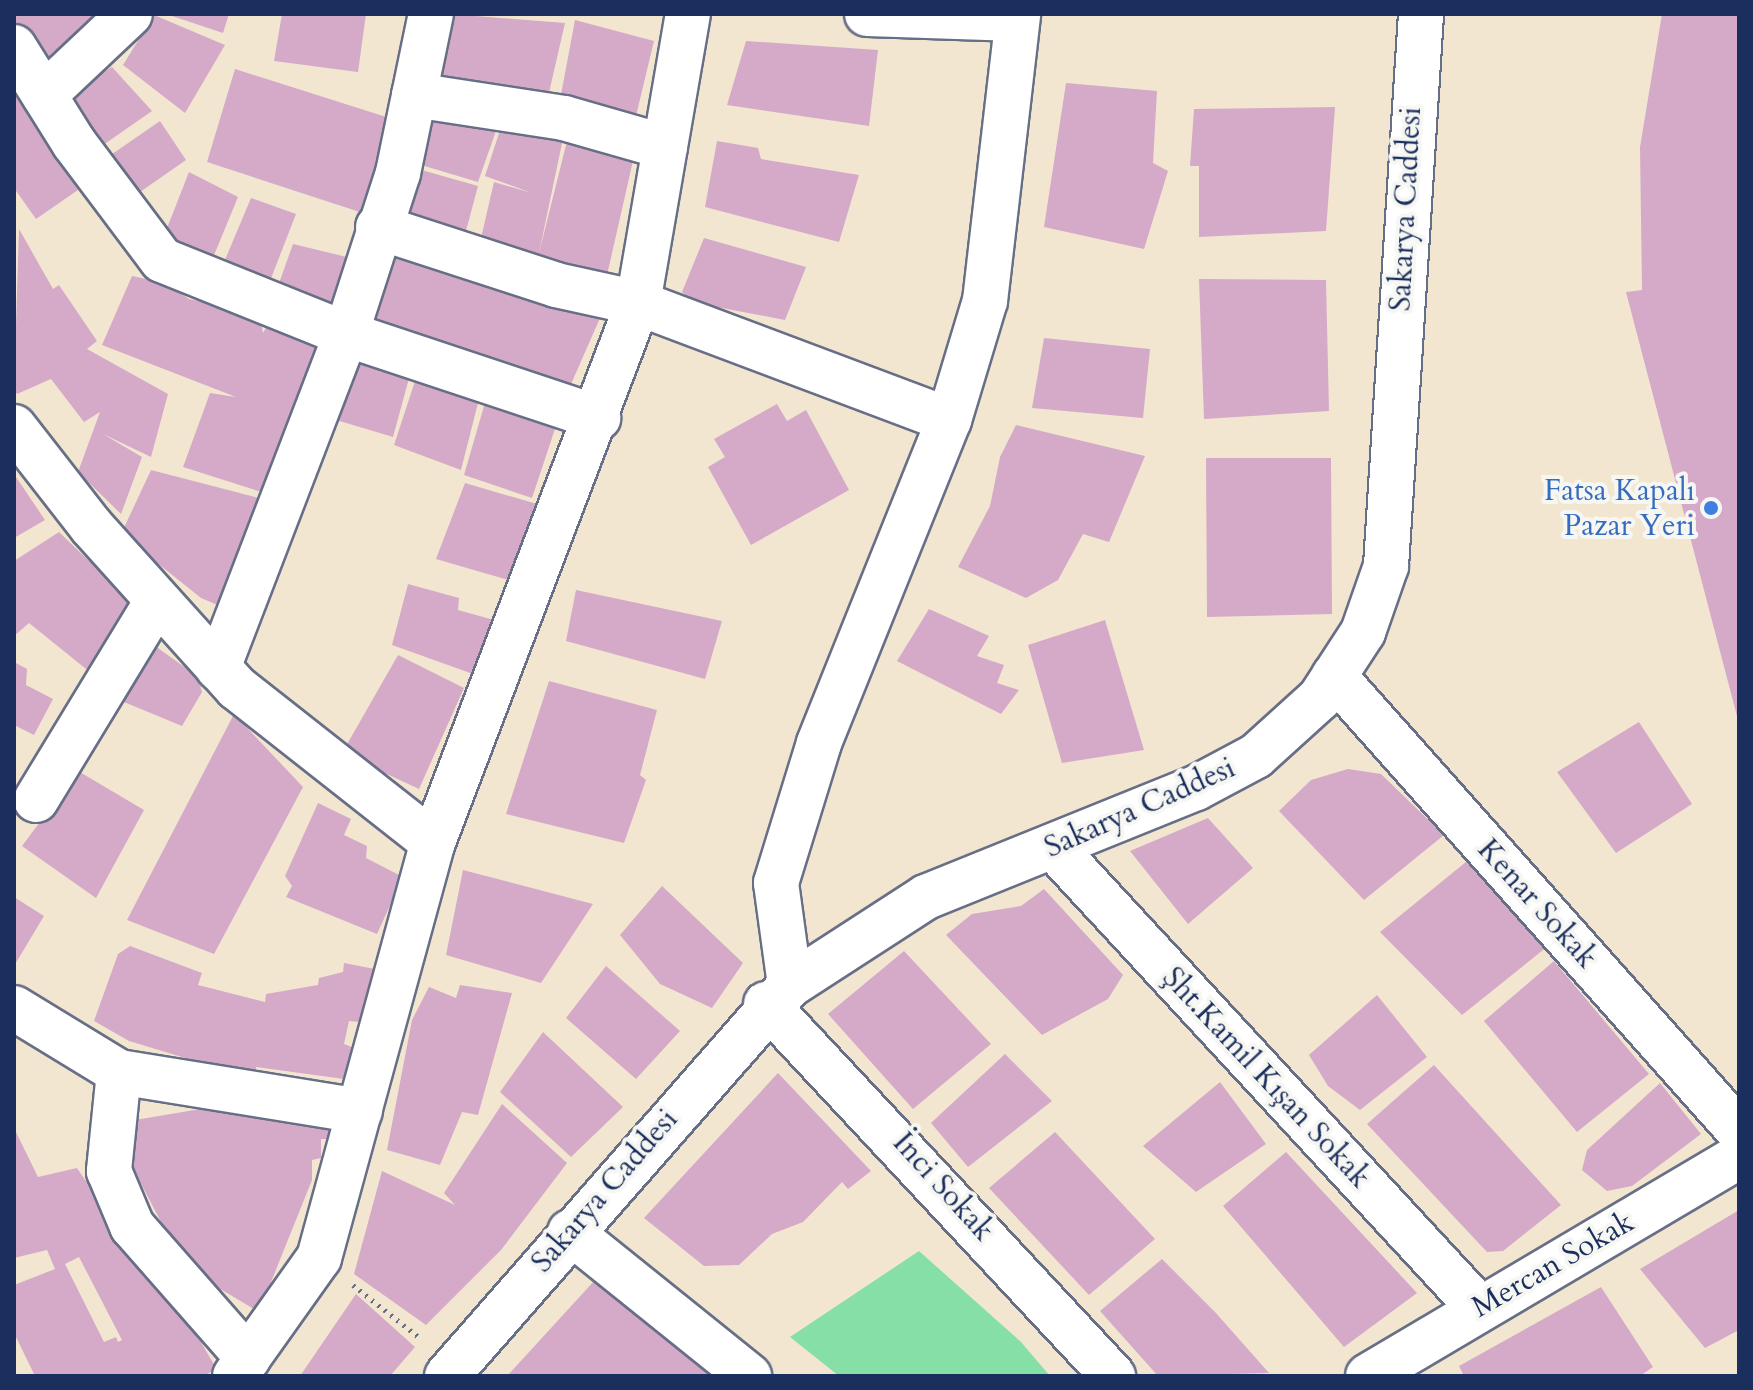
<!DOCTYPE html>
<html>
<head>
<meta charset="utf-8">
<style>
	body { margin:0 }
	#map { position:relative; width:1753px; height:1390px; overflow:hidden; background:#f3e6d1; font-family:Cardo,serif }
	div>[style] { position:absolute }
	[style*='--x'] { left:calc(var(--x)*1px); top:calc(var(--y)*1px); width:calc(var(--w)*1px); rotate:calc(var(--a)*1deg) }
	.green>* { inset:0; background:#86e0a5 }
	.building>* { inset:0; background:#d4aac8 }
	.path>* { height:5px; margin-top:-2.5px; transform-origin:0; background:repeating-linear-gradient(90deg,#676f86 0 2px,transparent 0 8px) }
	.roads { filter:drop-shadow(2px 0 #676f86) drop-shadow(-2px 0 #676f86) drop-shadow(0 2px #676f86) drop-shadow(0 -2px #676f86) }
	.minor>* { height:44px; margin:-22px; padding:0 22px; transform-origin:22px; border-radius:22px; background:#fff }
	.dots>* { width:22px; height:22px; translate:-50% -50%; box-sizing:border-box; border:4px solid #f6f6f2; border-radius:50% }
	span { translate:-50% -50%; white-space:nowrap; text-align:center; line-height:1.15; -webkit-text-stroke:8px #f6f6f2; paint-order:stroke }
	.street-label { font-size:30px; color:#1b2f5e }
	.shop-label { font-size:30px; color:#366cbe }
	.right { translate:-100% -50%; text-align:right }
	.frame { position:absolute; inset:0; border:16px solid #1b2f5e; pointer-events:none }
</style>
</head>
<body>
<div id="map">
	<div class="green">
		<i style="clip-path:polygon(919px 1251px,1021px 1342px,1050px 1376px,839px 1376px,790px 1337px)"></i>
	</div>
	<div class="building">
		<i style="clip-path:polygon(14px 14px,107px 14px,36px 71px,14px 36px)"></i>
		<i style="clip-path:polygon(166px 14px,229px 14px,223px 33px)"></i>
		<i style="clip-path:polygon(282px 14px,366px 14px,358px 72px,274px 61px)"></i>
		<i style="clip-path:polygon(451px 14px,565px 23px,548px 97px,428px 82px)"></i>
		<i style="clip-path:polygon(1662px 14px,1739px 14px,1738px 720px,1626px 292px,1642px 290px,1640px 147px)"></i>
		<i style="clip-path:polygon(154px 15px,225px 45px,185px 113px,123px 65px)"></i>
		<i style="clip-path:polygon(575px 20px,654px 41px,635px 120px,560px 100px)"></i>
		<i style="clip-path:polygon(746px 41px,878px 50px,869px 126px,727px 105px)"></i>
		<i style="clip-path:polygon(112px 67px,152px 111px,96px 150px,58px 99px)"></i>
		<i style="clip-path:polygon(235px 69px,402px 122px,372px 216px,207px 162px)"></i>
		<i style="clip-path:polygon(14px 82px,78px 190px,36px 219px,14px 188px)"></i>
		<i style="clip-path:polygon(1066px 83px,1157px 91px,1153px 163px,1168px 171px,1144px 249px,1044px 227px)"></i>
		<i style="clip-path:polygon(1335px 107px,1326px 231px,1199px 237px,1199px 166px,1190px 166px,1194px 109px)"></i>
		<i style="clip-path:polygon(425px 116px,496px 131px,478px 182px,411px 162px)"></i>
		<i style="clip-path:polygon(504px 118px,565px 129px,539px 253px,569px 133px,635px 152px,605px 284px,478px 251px,494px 182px,532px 193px,485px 176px)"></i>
		<i style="clip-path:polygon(160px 121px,186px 160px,130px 199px,105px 159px)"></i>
		<i style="clip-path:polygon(717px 141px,758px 148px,761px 159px,859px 175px,839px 242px,705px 207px)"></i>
		<i style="clip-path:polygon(411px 167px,478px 186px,463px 242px,392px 222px)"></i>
		<i style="clip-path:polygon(189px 172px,238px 197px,210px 265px,162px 241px)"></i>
		<i style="clip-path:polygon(251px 198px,296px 214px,270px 281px,222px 267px)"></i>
		<i style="clip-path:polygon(19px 229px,53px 289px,59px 285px,97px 341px,87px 349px,168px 394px,151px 457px,103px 434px,142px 457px,121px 514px,78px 472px,100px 412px,84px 422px,51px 379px,17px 394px,14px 389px)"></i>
		<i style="clip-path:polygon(391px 237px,604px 309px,568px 391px,363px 324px)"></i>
		<i style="clip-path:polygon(704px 238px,806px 267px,785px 320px,696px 303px,682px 292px)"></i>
		<i style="clip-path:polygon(293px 244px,351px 258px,337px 307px,278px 286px)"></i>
		<i style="clip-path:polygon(132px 276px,165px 283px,189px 299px,259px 314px,263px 333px,267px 326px,327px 352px,274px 496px,183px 467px,210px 393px,236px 397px,102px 345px)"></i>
		<i style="clip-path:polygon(1199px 279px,1326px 280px,1329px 411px,1204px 419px)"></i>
		<i style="clip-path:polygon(1044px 338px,1150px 349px,1143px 418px,1032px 408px)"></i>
		<i style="clip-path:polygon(355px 352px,411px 371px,393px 437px,333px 419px)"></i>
		<i style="clip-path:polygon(415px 381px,479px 399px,461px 470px,394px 445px)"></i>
		<i style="clip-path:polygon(486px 399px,557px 423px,532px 498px,464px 475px)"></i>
		<i style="clip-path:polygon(777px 404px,787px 421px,806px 410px,849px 490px,751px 545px,708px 467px,725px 457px,714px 439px)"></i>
		<i style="clip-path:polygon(1016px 425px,1145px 456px,1109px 542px,1083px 534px,1058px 580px,1026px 598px,958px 567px,990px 506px,1000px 457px)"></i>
		<i style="clip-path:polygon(1206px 458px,1331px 458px,1332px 614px,1207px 617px)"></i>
		<i style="clip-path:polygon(151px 470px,270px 501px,227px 609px,201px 598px,121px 534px)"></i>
		<i style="clip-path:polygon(14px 474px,45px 520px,14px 538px)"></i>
		<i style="clip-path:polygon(465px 483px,537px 504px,512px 581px,436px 559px)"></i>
		<i style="clip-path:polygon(59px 532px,140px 610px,91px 673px,29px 623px,14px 636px,14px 561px)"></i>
		<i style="clip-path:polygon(408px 584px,459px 598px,458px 610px,494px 620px,473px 674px,392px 645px)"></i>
		<i style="clip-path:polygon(576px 590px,722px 621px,705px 679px,566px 641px)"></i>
		<i style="clip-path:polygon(929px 609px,989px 636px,977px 656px,1004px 665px,997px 683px,1019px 690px,1001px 714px,897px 661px)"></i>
		<i style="clip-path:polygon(1105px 620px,1144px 750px,1062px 763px,1028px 645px)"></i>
		<i style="clip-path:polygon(144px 638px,197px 676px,202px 692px,182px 726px,119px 700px)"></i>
		<i style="clip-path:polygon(398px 655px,464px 688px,419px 789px,342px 753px)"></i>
		<i style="clip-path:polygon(14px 662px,27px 669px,26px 685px,53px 699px,34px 735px,14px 725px)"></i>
		<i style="clip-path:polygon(549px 681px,657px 710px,640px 775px,646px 780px,624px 843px,506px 814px)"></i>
		<i style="clip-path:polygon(234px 714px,303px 787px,214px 954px,127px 920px)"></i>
		<i style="clip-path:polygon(1639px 722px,1692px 804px,1616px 853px,1557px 772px)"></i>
		<i style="clip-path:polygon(1348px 769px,1381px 774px,1444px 835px,1364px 900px,1279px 811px,1311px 780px)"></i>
		<i style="clip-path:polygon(78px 771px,144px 810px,96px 898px,22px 846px)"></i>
		<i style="clip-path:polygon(318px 803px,351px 819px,344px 835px,367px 846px,366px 858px,403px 877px,377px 934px,286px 897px,292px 886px,285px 876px)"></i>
		<i style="clip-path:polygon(1208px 818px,1253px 868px,1188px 924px,1130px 851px)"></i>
		<i style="clip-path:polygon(1472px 857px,1548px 946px,1462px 1015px,1380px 932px)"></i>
		<i style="clip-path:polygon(463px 870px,593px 904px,541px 983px,446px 955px)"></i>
		<i style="clip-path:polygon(662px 886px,743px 963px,712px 1008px,660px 984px,620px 935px)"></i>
		<i style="clip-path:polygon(1044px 889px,1123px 975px,1108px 999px,1042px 1035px,946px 935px,972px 914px,1021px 906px)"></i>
		<i style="clip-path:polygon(14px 897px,44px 916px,14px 966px)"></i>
		<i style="clip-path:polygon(130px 946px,202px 973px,198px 985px,265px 1002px,266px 994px,318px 985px,319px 978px,343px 972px,344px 963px,375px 969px,360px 1022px,349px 1021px,344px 1044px,354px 1048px,344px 1079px,256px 1067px,255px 1079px,129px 1041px,94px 1021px,118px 954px)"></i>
		<i style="clip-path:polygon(904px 951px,991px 1044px,913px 1109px,828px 1014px)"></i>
		<i style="clip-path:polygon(1554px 961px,1649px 1074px,1577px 1132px,1484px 1021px)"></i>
		<i style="clip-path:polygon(606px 966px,680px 1031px,636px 1079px,566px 1018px)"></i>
		<i style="clip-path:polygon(460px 985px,512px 993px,478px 1115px,462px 1112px,440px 1165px,387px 1150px,412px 1020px,429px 987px,456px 998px)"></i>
		<i style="clip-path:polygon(1377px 995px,1427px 1057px,1360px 1110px,1328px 1086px,1309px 1055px)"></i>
		<i style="clip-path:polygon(543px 1032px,623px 1107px,571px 1157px,500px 1092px)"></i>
		<i style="clip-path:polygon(1005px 1054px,1052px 1101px,968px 1167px,931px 1123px)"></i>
		<i style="clip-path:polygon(1434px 1065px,1561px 1205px,1503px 1251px,1487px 1252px,1367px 1124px)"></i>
		<i style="clip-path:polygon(778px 1073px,871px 1171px,848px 1189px,842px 1182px,803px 1222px,772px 1234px,739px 1265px,704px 1266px,644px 1218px)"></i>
		<i style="clip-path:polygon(1220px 1082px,1266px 1144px,1196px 1192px,1143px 1146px)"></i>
		<i style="clip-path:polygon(1660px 1083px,1701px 1134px,1632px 1186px,1607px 1191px,1582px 1170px,1587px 1150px)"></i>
		<i style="clip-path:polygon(236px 1103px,329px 1119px,329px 1139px,321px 1139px,321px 1158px,312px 1160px,312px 1180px,259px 1312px,185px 1268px,123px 1149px,135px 1120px)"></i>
		<i style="clip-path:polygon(502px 1104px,567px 1163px,501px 1250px,426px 1325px,354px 1274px,382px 1171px,455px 1205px,444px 1193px)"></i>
		<i style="clip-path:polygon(evenodd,14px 1128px,38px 1177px,77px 1168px,108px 1214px,115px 1243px,125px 1239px,180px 1306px,216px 1368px,205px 1376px,35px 1376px,14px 1333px,14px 1285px,55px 1269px,47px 1250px,14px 1258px,14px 1128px,79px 1257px,122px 1340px,118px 1342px,116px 1337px,104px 1342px,65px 1264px,79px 1257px)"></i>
		<i style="clip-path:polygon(1055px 1132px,1155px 1239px,1089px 1295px,989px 1188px)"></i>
		<i style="clip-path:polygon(1286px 1152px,1417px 1293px,1344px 1347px,1223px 1206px)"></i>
		<i style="clip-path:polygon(1739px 1210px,1739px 1330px,1705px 1348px,1640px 1269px)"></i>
		<i style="clip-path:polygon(1162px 1259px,1215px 1312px,1269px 1373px,1158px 1376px,1100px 1311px)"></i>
		<i style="clip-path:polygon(595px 1280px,720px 1376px,507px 1376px)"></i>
		<i style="clip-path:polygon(1601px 1287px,1653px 1367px,1640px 1376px,1464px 1376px,1459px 1366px)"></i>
		<i style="clip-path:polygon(356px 1294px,415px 1347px,390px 1376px,300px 1376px)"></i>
	</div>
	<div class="path">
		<i style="--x:353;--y:1285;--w:85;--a:38.3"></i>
	</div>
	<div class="roads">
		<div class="minor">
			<i style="--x:867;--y:14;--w:150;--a:1.9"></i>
			<i style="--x:14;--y:47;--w:113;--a:58"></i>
			<i style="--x:74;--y:143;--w:146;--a:53.1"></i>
			<i style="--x:162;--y:260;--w:198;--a:21.9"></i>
			<i style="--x:346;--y:334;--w:266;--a:18.4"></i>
			<i style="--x:44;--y:95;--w:118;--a:-43.3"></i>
			<i style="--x:414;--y:95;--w:152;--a:8.7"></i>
			<i style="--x:564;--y:118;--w:105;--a:16"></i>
			<i style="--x:378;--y:227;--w:187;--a:18"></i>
			<i style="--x:556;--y:285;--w:84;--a:12.4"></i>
			<i style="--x:638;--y:303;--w:332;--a:20.6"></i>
			<i style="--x:14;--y:427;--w:125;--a:52.1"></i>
			<i style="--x:91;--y:526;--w:218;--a:48"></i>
			<i style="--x:237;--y:688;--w:249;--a:38.2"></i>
			<i style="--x:218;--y:668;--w:358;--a:-69"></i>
			<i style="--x:346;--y:334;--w:169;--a:-72.1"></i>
			<i style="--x:398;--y:173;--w:162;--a:-78.3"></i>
			<i style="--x:1334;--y:676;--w:609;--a:48.33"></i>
			<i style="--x:36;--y:800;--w:233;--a:-58.7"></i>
			<i style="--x:1053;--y:847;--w:628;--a:47.26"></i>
			<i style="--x:790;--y:985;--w:103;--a:-97.8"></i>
			<i style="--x:776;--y:883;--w:146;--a:-72.9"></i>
			<i style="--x:819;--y:743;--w:348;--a:-68.1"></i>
			<i style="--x:949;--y:420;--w:124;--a:-73.2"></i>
			<i style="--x:985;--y:301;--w:289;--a:-83.4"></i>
			<i style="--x:766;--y:1004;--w:509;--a:46.99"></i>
			<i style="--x:14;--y:1008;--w:123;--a:31.4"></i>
			<i style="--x:119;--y:1072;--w:244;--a:9.2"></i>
			<i style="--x:119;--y:1072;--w:100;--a:95.8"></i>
			<i style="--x:109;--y:1171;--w:60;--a:67.3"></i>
			<i style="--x:132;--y:1226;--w:176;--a:48.7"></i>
			<i style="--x:570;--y:1232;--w:230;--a:38.8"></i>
			<i style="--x:235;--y:1376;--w:145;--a:-54.6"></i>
			<i style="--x:319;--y:1258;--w:431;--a:-74.7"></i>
			<i style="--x:433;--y:842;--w:577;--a:-69.18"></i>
			<i style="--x:638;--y:303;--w:293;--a:-80.2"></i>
			<i style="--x:447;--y:1376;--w:520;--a:-48.74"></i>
			<i style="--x:790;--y:985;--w:162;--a:-32.9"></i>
			<i style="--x:926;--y:897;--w:291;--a:-22"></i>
			<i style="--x:1196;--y:788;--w:68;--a:-28.1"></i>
			<i style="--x:1256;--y:756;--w:86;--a:-42.2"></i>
			<i style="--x:1320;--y:698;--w:79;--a:-56.9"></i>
			<i style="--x:1363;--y:632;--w:70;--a:-70.8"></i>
			<i style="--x:1386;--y:566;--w:553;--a:-86.37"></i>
			<i style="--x:1368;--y:1376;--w:431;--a:-30.6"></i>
		</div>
	</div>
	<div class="dots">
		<i style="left:1711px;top:508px;background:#3f7fe0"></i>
	</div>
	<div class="street-label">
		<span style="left:1406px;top:209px;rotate:-87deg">Sakarya Caddesi</span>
		<span style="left:1140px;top:808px;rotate:-24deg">Sakarya Caddesi</span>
		<span style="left:1537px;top:904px;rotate:48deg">Kenar Sokak</span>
		<span style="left:1266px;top:1078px;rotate:47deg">Şht.Kamil Kışan Sokak</span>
		<span style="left:943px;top:1187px;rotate:48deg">İnci Sokak</span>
		<span style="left:605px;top:1191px;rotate:-49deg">Sakarya Caddesi</span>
		<span style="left:1553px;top:1265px;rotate:-30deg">Mercan Sokak</span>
	</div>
	<div class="shop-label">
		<span class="right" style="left:1695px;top:508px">Fatsa Kapalı<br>Pazar Yeri</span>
	</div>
	<div class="frame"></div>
</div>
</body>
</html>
